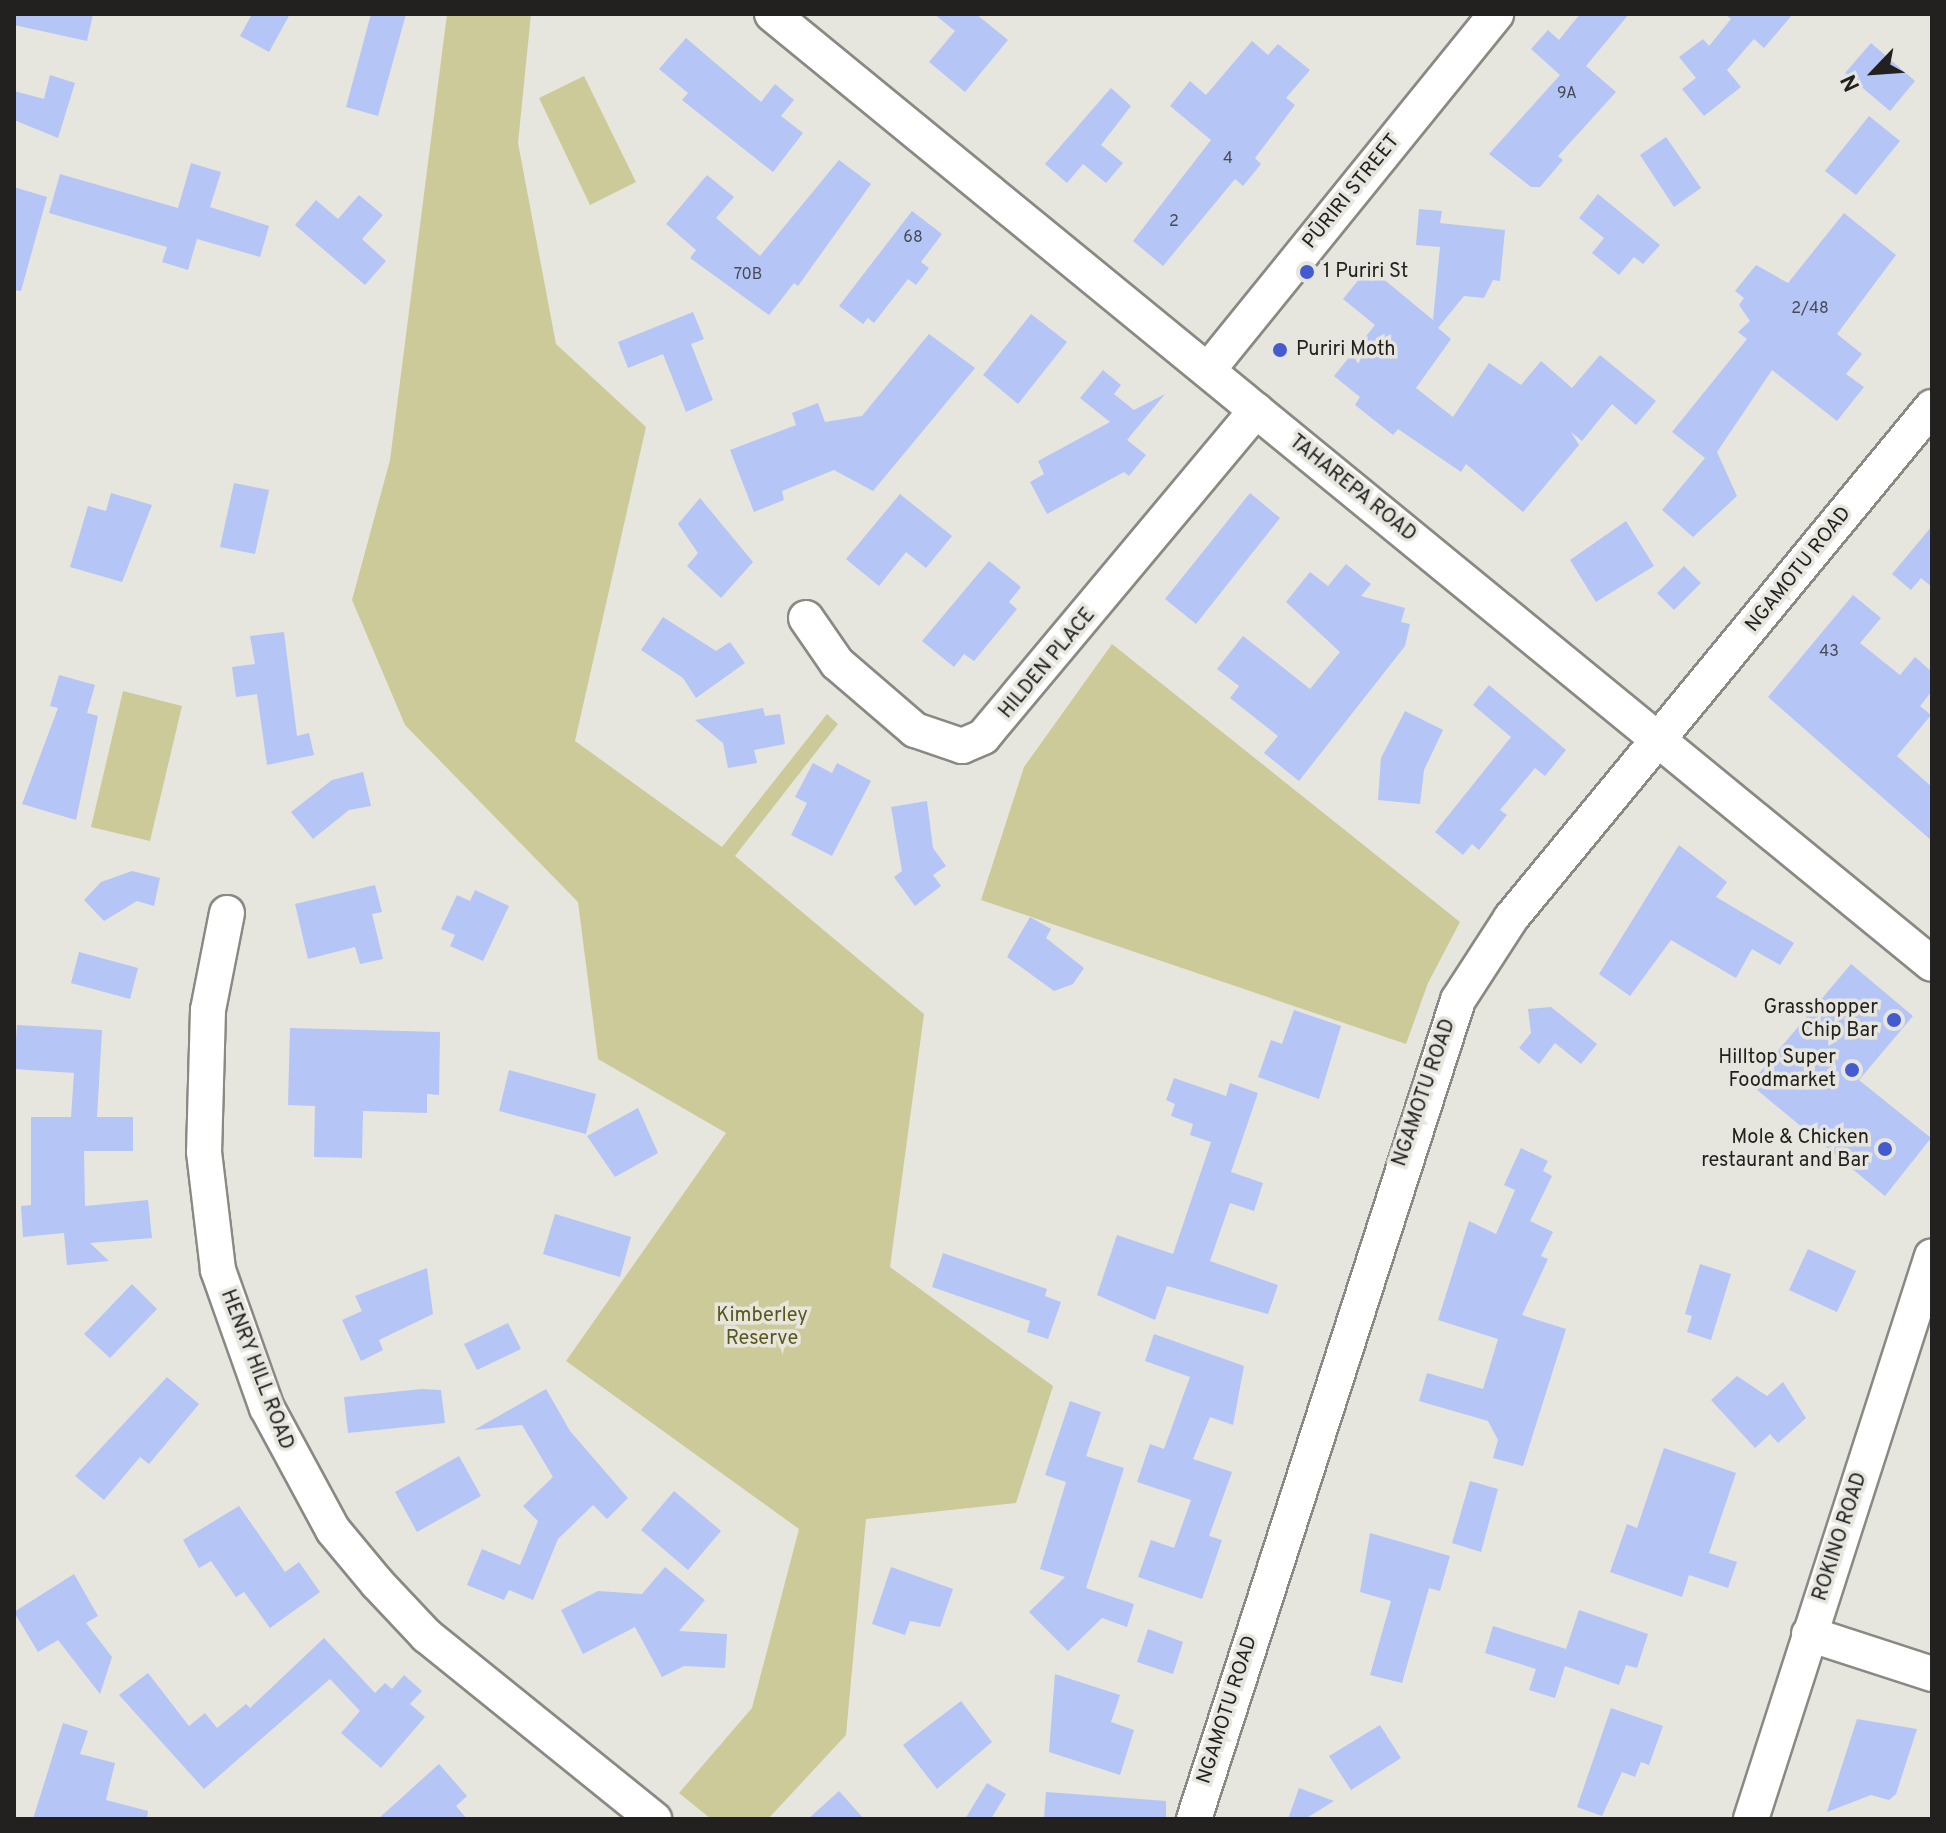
<!DOCTYPE html>
<html>
<head>
<meta charset="utf-8">
<style>
	body { margin:0 }
	#map { position:relative; width:1946px; height:1833px; overflow:hidden; background:#e6e6df; font-family:Overpass,sans-serif }
	div>[style] { position:absolute }
	[style*='--x'] { left:calc(var(--x)*1px); top:calc(var(--y)*1px); width:calc(var(--w)*1px); rotate:calc(var(--a)*1deg) }
	.green>* { inset:0; background:#cdca99 }
	.building>* { inset:0; background:#b5c5f5 }
	.roads { filter:drop-shadow(2px 0 #8a8983) drop-shadow(-2px 0 #8a8983) drop-shadow(0 2px #8a8983) drop-shadow(0 -2px #8a8983) }
	.minor>* { height:34px; margin:-17px; padding:0 17px; transform-origin:17px; border-radius:17px; background:#fff }
	.dots>* { width:22px; height:22px; translate:-50% -50%; box-sizing:border-box; border:4px solid #e6e6df; border-radius:50% }
	span { translate:-50% -50%; white-space:nowrap; text-align:center; line-height:1.15; -webkit-text-stroke:7px #e6e6df; paint-order:stroke }
	.number-label { font-size:16px; color:#474a54 }
	.number-label span { -webkit-text-stroke-width:0 }
	.street-label { font-size:20px; color:#22211f }
	.poi-label { font-size:20px; color:#22211f }
	.left { translate:0 -50%; text-align:left }
	.right { translate:-100% -50%; text-align:right }
	.park-label { font-size:20px; color:#5b5619 }
	.frame { position:absolute; inset:0; border:16px solid #22211f; pointer-events:none }
	.north { position:absolute; left:1834px; top:32px; width:80px; height:80px; -webkit-text-stroke:6px #e6e6df; paint-order:stroke; rotate:245deg; font-size:22px; font-weight:700; line-height:32px; text-align:center; color:#22211f }
	.north::after { content:''; display:block; margin:auto; width:28px; height:36px; background:#22211f; clip-path:polygon(50% 0,100% 100%,50% 72%,0 100%) }
</style>
</head>
<body>
<div id="map">
	<div class="green">
		<i style="clip-path:polygon(447px 14px,531px 14px,518px 143px,556px 344px,646px 427px,575px 741px,722px 847px,827px 714px,838px 724px,735px 856px,924px 1014px,890px 1267px,1053px 1386px,1016px 1503px,866px 1519px,846px 1735px,768px 1819px,711px 1819px,679px 1793px,752px 1708px,799px 1529px,566px 1361px,726px 1133px,598px 1059px,578px 902px,405px 725px,352px 600px,390px 460px)"></i>
		<i style="clip-path:polygon(584px 76px,636px 182px,590px 205px,539px 98px)"></i>
		<i style="clip-path:polygon(1112px 644px,1460px 922px,1428px 983px,1406px 1044px,981px 900px,1024px 767px)"></i>
		<i style="clip-path:polygon(123px 691px,182px 706px,150px 841px,91px 827px)"></i>
	</div>
	<div class="building">
		<i style="clip-path:polygon(14px 14px,93px 14px,87px 41px,14px 25px)"></i>
		<i style="clip-path:polygon(252px 14px,290px 14px,269px 52px,240px 36px)"></i>
		<i style="clip-path:polygon(371px 14px,406px 14px,378px 116px,346px 107px)"></i>
		<i style="clip-path:polygon(934px 14px,976px 14px,1008px 40px,965px 92px,929px 62px,955px 31px)"></i>
		<i style="clip-path:polygon(1580px 14px,1629px 14px,1586px 66px,1616px 92px,1558px 156px,1563px 160px,1540px 187px,1531px 187px,1489px 154px,1560px 75px,1531px 49px,1548px 30px,1559px 40px)"></i>
		<i style="clip-path:polygon(1725px 14px,1793px 14px,1764px 48px,1754px 39px,1727px 70px,1741px 87px,1704px 116px,1682px 89px,1696px 78px,1679px 57px,1703px 39px,1709px 46px,1731px 19px)"></i>
		<i style="clip-path:polygon(686px 38px,761px 102px,775px 84px,794px 100px,781px 116px,803px 133px,773px 172px,682px 100px,688px 93px,659px 69px)"></i>
		<i style="clip-path:polygon(1252px 41px,1268px 55px,1278px 44px,1310px 70px,1286px 98px,1295px 105px,1255px 158px,1261px 164px,1243px 186px,1235px 179px,1163px 266px,1133px 241px,1211px 140px,1170px 106px,1190px 81px,1206px 95px)"></i>
		<i style="clip-path:polygon(1871px 43px,1915px 81px,1890px 111px,1845px 73px)"></i>
		<i style="clip-path:polygon(50px 75px,75px 83px,58px 138px,14px 120px,14px 91px,44px 99px)"></i>
		<i style="clip-path:polygon(1111px 88px,1131px 106px,1101px 145px,1123px 163px,1106px 183px,1083px 164px,1067px 183px,1045px 164px)"></i>
		<i style="clip-path:polygon(1869px 116px,1900px 141px,1856px 195px,1825px 171px)"></i>
		<i style="clip-path:polygon(1666px 137px,1701px 188px,1674px 207px,1640px 155px)"></i>
		<i style="clip-path:polygon(839px 160px,871px 184px,798px 286px,794px 283px,769px 315px,690px 258px,696px 250px,666px 224px,707px 175px,734px 197px,716px 218px,760px 256px)"></i>
		<i style="clip-path:polygon(191px 163px,221px 172px,210px 207px,269px 226px,260px 257px,197px 239px,188px 270px,162px 262px,167px 247px,49px 213px,60px 174px,178px 208px)"></i>
		<i style="clip-path:polygon(14px 187px,47px 197px,21px 291px,14px 290px)"></i>
		<i style="clip-path:polygon(1598px 194px,1660px 245px,1643px 264px,1634px 257px,1619px 275px,1592px 253px,1604px 238px,1579px 218px)"></i>
		<i style="clip-path:polygon(359px 195px,383px 215px,362px 239px,386px 261px,365px 285px,295px 225px,316px 200px,338px 219px)"></i>
		<i style="clip-path:polygon(1419px 209px,1442px 211px,1440px 223px,1505px 230px,1500px 281px,1493px 280px,1484px 298px,1464px 296px,1438px 328px,1451px 339px,1416px 388px,1453px 417px,1489px 363px,1521px 385px,1541px 361px,1572px 388px,1600px 355px,1656px 401px,1636px 425px,1612px 404px,1582px 441px,1571px 432px,1579px 445px,1523px 512px,1466px 464px,1461px 472px,1398px 429px,1393px 435px,1355px 405px,1360px 397px,1334px 376px,1375px 325px,1343px 299px,1369px 267px,1433px 320px,1440px 247px,1416px 245px)"></i>
		<i style="clip-path:polygon(912px 211px,942px 234px,921px 262px,929px 268px,916px 285px,908px 279px,874px 323px,868px 318px,863px 324px,839px 306px)"></i>
		<i style="clip-path:polygon(1844px 213px,1896px 255px,1837px 334px,1862px 354px,1846px 374px,1864px 387px,1837px 421px,1772px 370px,1717px 452px,1737px 496px,1693px 537px,1662px 510px,1705px 458px,1672px 432px,1747px 339px,1738px 332px,1750px 321px,1739px 305px,1744px 298px,1735px 291px,1756px 265px,1788px 283px)"></i>
		<i style="clip-path:polygon(693px 312px,704px 339px,691px 344px,713px 400px,686px 412px,663px 354px,628px 368px,618px 342px)"></i>
		<i style="clip-path:polygon(1031px 314px,1067px 342px,1018px 404px,983px 375px)"></i>
		<i style="clip-path:polygon(929px 334px,975px 368px,873px 491px,834px 470px,782px 491px,784px 500px,754px 512px,730px 450px,796px 425px,792px 413px,818px 403px,825px 422px,862px 416px)"></i>
		<i style="clip-path:polygon(1103px 370px,1121px 385px,1114px 394px,1134px 410px,1165px 394px,1127px 440px,1146px 455px,1129px 476px,1124px 472px,1047px 514px,1030px 482px,1044px 474px,1038px 461px,1110px 422px,1080px 398px)"></i>
		<i style="clip-path:polygon(234px 483px,269px 490px,255px 554px,220px 547px)"></i>
		<i style="clip-path:polygon(111px 493px,152px 505px,122px 582px,70px 567px,88px 506px,106px 511px)"></i>
		<i style="clip-path:polygon(1250px 493px,1280px 518px,1196px 624px,1165px 599px)"></i>
		<i style="clip-path:polygon(900px 494px,952px 536px,926px 568px,906px 552px,879px 586px,846px 559px)"></i>
		<i style="clip-path:polygon(700px 498px,753px 562px,721px 598px,687px 566px,698px 553px,678px 524px)"></i>
		<i style="clip-path:polygon(1626px 521px,1654px 566px,1596px 602px,1570px 560px)"></i>
		<i style="clip-path:polygon(1932px 526px,1932px 587px,1921px 578px,1911px 590px,1892px 574px)"></i>
		<i style="clip-path:polygon(989px 561px,1021px 587px,1009px 602px,1017px 609px,974px 661px,964px 654px,954px 667px,922px 641px)"></i>
		<i style="clip-path:polygon(1346px 564px,1371px 584px,1361px 596px,1405px 608px,1401px 622px,1410px 624px,1405px 646px,1299px 781px,1264px 753px,1278px 736px,1230px 698px,1239px 686px,1217px 669px,1243px 636px,1310px 689px,1340px 652px,1286px 602px,1310px 572px,1328px 586px)"></i>
		<i style="clip-path:polygon(1684px 566px,1701px 583px,1674px 610px,1657px 593px)"></i>
		<i style="clip-path:polygon(1853px 595px,1881px 618px,1860px 643px,1900px 675px,1915px 657px,1932px 672px,1932px 691px,1920px 706px,1931px 715px,1897px 756px,1932px 787px,1932px 841px,1768px 697px)"></i>
		<i style="clip-path:polygon(663px 617px,716px 651px,730px 642px,745px 663px,696px 698px,683px 678px,641px 650px)"></i>
		<i style="clip-path:polygon(284px 632px,297px 736px,309px 733px,314px 755px,267px 765px,257px 694px,236px 697px,232px 667px,255px 664px,250px 636px)"></i>
		<i style="clip-path:polygon(59px 675px,95px 685px,87px 713px,98px 716px,76px 820px,22px 804px,58px 708px,50px 706px)"></i>
		<i style="clip-path:polygon(1489px 685px,1566px 750px,1545px 776px,1535px 768px,1500px 810px,1507px 815px,1479px 850px,1472px 844px,1463px 855px,1435px 832px,1511px 737px,1473px 705px)"></i>
		<i style="clip-path:polygon(763px 708px,765px 716px,780px 714px,785px 744px,754px 750px,757px 763px,728px 768px,723px 743px,695px 720px)"></i>
		<i style="clip-path:polygon(1405px 711px,1443px 730px,1424px 770px,1420px 804px,1378px 800px,1381px 758px)"></i>
		<i style="clip-path:polygon(813px 763px,832px 773px,837px 763px,871px 781px,832px 856px,791px 835px,807px 803px,795px 797px)"></i>
		<i style="clip-path:polygon(363px 772px,371px 806px,349px 810px,313px 839px,291px 812px,332px 780px)"></i>
		<i style="clip-path:polygon(927px 801px,933px 848px,946px 866px,933px 875px,941px 886px,915px 906px,894px 877px,902px 871px,891px 807px)"></i>
		<i style="clip-path:polygon(1679px 845px,1727px 882px,1716px 897px,1794px 943px,1780px 965px,1752px 949px,1736px 978px,1671px 940px,1630px 996px,1599px 974px)"></i>
		<i style="clip-path:polygon(132px 871px,160px 878px,154px 906px,137px 901px,104px 921px,84px 900px,101px 882px)"></i>
		<i style="clip-path:polygon(375px 885px,382px 912px,372px 914px,383px 959px,360px 964px,355px 947px,308px 959px,295px 904px)"></i>
		<i style="clip-path:polygon(475px 890px,509px 906px,483px 961px,450px 946px,455px 935px,441px 929px,457px 895px,470px 901px)"></i>
		<i style="clip-path:polygon(1030px 917px,1051px 929px,1046px 938px,1084px 968px,1073px 984px,1054px 991px,1007px 957px)"></i>
		<i style="clip-path:polygon(79px 952px,138px 968px,130px 999px,71px 983px)"></i>
		<i style="clip-path:polygon(1851px 964px,1913px 1016px,1859px 1080px,1931px 1138px,1885px 1196px,1750px 1084px)"></i>
		<i style="clip-path:polygon(1551px 1007px,1597px 1044px,1581px 1064px,1555px 1043px,1539px 1064px,1519px 1048px,1531px 1033px,1528px 1009px)"></i>
		<i style="clip-path:polygon(1294px 1010px,1341px 1026px,1319px 1099px,1258px 1077px,1271px 1040px,1282px 1044px)"></i>
		<i style="clip-path:polygon(17px 1025px,102px 1030px,97px 1117px,133px 1117px,133px 1151px,84px 1151px,85px 1206px,148px 1200px,152px 1238px,90px 1243px,109px 1261px,67px 1265px,64px 1233px,23px 1237px,21px 1206px,31px 1205px,31px 1117px,71px 1117px,74px 1073px,14px 1069px)"></i>
		<i style="clip-path:polygon(290px 1028px,440px 1032px,439px 1095px,427px 1094px,427px 1113px,363px 1111px,362px 1158px,314px 1157px,315px 1106px,288px 1105px)"></i>
		<i style="clip-path:polygon(509px 1070px,596px 1094px,586px 1134px,499px 1111px)"></i>
		<i style="clip-path:polygon(1174px 1078px,1226px 1096px,1230px 1083px,1258px 1093px,1231px 1172px,1263px 1183px,1254px 1211px,1230px 1203px,1210px 1261px,1278px 1285px,1268px 1314px,1167px 1286px,1155px 1320px,1097px 1295px,1117px 1235px,1173px 1254px,1211px 1142px,1190px 1135px,1193px 1124px,1171px 1116px,1175px 1104px,1166px 1100px)"></i>
		<i style="clip-path:polygon(638px 1108px,658px 1153px,615px 1177px,587px 1136px)"></i>
		<i style="clip-path:polygon(1521px 1148px,1548px 1161px,1543px 1171px,1552px 1176px,1530px 1221px,1553px 1232px,1541px 1256px,1548px 1259px,1522px 1315px,1566px 1329px,1523px 1466px,1493px 1458px,1498px 1440px,1488px 1421px,1419px 1401px,1427px 1373px,1483px 1389px,1498px 1339px,1438px 1320px,1469px 1221px,1496px 1234px,1515px 1190px,1504px 1185px)"></i>
		<i style="clip-path:polygon(555px 1214px,631px 1237px,620px 1277px,543px 1254px)"></i>
		<i style="clip-path:polygon(1808px 1249px,1856px 1271px,1837px 1312px,1789px 1290px)"></i>
		<i style="clip-path:polygon(943px 1253px,1047px 1289px,1045px 1296px,1061px 1302px,1048px 1339px,1027px 1332px,1030px 1321px,932px 1287px)"></i>
		<i style="clip-path:polygon(1700px 1264px,1731px 1274px,1711px 1340px,1687px 1332px,1692px 1316px,1685px 1314px)"></i>
		<i style="clip-path:polygon(427px 1268px,433px 1314px,379px 1340px,383px 1350px,361px 1361px,342px 1320px,362px 1311px,355px 1296px)"></i>
		<i style="clip-path:polygon(132px 1284px,157px 1309px,110px 1358px,84px 1334px)"></i>
		<i style="clip-path:polygon(508px 1323px,521px 1349px,477px 1370px,464px 1344px)"></i>
		<i style="clip-path:polygon(1154px 1334px,1244px 1366px,1233px 1425px,1210px 1417px,1193px 1459px,1232px 1472px,1209px 1536px,1222px 1540px,1202px 1599px,1138px 1577px,1151px 1540px,1174px 1548px,1191px 1500px,1137px 1482px,1150px 1444px,1164px 1449px,1190px 1377px,1145px 1361px)"></i>
		<i style="clip-path:polygon(1737px 1376px,1767px 1396px,1783px 1382px,1806px 1418px,1778px 1443px,1770px 1434px,1755px 1448px,1711px 1400px)"></i>
		<i style="clip-path:polygon(167px 1377px,199px 1404px,149px 1464px,140px 1457px,104px 1500px,75px 1476px)"></i>
		<i style="clip-path:polygon(422px 1389px,441px 1390px,445px 1423px,348px 1433px,344px 1397px)"></i>
		<i style="clip-path:polygon(546px 1389px,570px 1431px,628px 1498px,607px 1519px,593px 1505px,558px 1539px,533px 1600px,509px 1590px,504px 1600px,467px 1585px,482px 1549px,520px 1565px,538px 1521px,523px 1506px,553px 1477px,522px 1425px,474px 1430px)"></i>
		<i style="clip-path:polygon(1070px 1401px,1101px 1412px,1086px 1456px,1124px 1468px,1086px 1588px,1134px 1604px,1127px 1627px,1102px 1618px,1068px 1651px,1029px 1612px,1065px 1577px,1040px 1569px,1066px 1482px,1045px 1475px)"></i>
		<i style="clip-path:polygon(1664px 1448px,1736px 1473px,1709px 1553px,1737px 1562px,1728px 1588px,1689px 1575px,1682px 1597px,1610px 1572px,1627px 1524px,1637px 1528px)"></i>
		<i style="clip-path:polygon(459px 1456px,481px 1496px,417px 1532px,395px 1492px)"></i>
		<i style="clip-path:polygon(1470px 1481px,1498px 1489px,1481px 1552px,1452px 1543px)"></i>
		<i style="clip-path:polygon(674px 1491px,721px 1531px,688px 1570px,641px 1530px)"></i>
		<i style="clip-path:polygon(239px 1506px,285px 1572px,299px 1562px,320px 1592px,270px 1628px,244px 1592px,236px 1597px,211px 1561px,199px 1568px,183px 1540px)"></i>
		<i style="clip-path:polygon(1370px 1533px,1450px 1556px,1440px 1591px,1429px 1588px,1402px 1683px,1370px 1675px,1391px 1601px,1360px 1592px)"></i>
		<i style="clip-path:polygon(665px 1567px,705px 1600px,679px 1631px,727px 1634px,725px 1668px,684px 1666px,662px 1677px,635px 1627px,583px 1654px,561px 1610px,598px 1591px,642px 1594px)"></i>
		<i style="clip-path:polygon(891px 1567px,953px 1589px,940px 1627px,910px 1621px,905px 1635px,872px 1624px)"></i>
		<i style="clip-path:polygon(74px 1574px,98px 1616px,86px 1623px,112px 1657px,100px 1694px,58px 1640px,38px 1652px,14px 1612px)"></i>
		<i style="clip-path:polygon(1579px 1610px,1648px 1634px,1637px 1668px,1626px 1665px,1619px 1685px,1565px 1666px,1555px 1698px,1529px 1690px,1536px 1669px,1485px 1653px,1493px 1626px,1566px 1649px)"></i>
		<i style="clip-path:polygon(1148px 1629px,1183px 1642px,1173px 1674px,1137px 1662px)"></i>
		<i style="clip-path:polygon(324px 1638px,375px 1693px,385px 1683px,392px 1689px,404px 1675px,422px 1691px,410px 1704px,425px 1717px,381px 1768px,341px 1733px,360px 1711px,330px 1679px,204px 1789px,119px 1695px,148px 1673px,189px 1726px,205px 1713px,217px 1728px,246px 1704px,250px 1708px)"></i>
		<i style="clip-path:polygon(1055px 1674px,1120px 1695px,1111px 1722px,1134px 1730px,1120px 1775px,1049px 1752px)"></i>
		<i style="clip-path:polygon(961px 1701px,992px 1742px,937px 1789px,903px 1745px)"></i>
		<i style="clip-path:polygon(1611px 1708px,1663px 1726px,1649px 1765px,1641px 1762px,1635px 1777px,1622px 1772px,1602px 1816px,1577px 1807px)"></i>
		<i style="clip-path:polygon(1857px 1719px,1917px 1729px,1896px 1794px,1889px 1800px,1871px 1795px,1827px 1812px)"></i>
		<i style="clip-path:polygon(63px 1723px,88px 1731px,80px 1754px,115px 1763px,106px 1800px,148px 1811px,147px 1819px,33px 1819px)"></i>
		<i style="clip-path:polygon(1380px 1725px,1401px 1758px,1351px 1790px,1329px 1756px)"></i>
		<i style="clip-path:polygon(439px 1764px,467px 1796px,456px 1806px,467px 1819px,378px 1819px)"></i>
		<i style="clip-path:polygon(987px 1783px,1006px 1794px,991px 1819px,965px 1819px)"></i>
		<i style="clip-path:polygon(1299px 1788px,1334px 1801px,1305px 1819px,1288px 1819px)"></i>
		<i style="clip-path:polygon(839px 1791px,864px 1819px,808px 1819px)"></i>
		<i style="clip-path:polygon(1046px 1792px,1166px 1801px,1166px 1819px,1044px 1819px)"></i>
	</div>
	<div class="roads">
		<div class="minor">
			<i style="--x:772;--y:14;--w:1499;--a:39.32"></i>
			<i style="--x:1208;--y:370;--w:458;--a:-51"></i>
			<i style="--x:806;--y:618;--w:55;--a:55.4"></i>
			<i style="--x:837;--y:663;--w:103;--a:40.7"></i>
			<i style="--x:915;--y:730;--w:50;--a:18.8"></i>
			<i style="--x:962;--y:746;--w:23;--a:-23"></i>
			<i style="--x:983;--y:737;--w:426;--a:-50.1"></i>
			<i style="--x:227;--y:913;--w:99;--a:101.1"></i>
			<i style="--x:208;--y:1010;--w:142;--a:91.6"></i>
			<i style="--x:204;--y:1152;--w:119;--a:83.2"></i>
			<i style="--x:218;--y:1270;--w:146;--a:70.5"></i>
			<i style="--x:267;--y:1408;--w:139;--a:61.6"></i>
			<i style="--x:333;--y:1530;--w:70;--a:50.2"></i>
			<i style="--x:378;--y:1584;--w:71;--a:46.7"></i>
			<i style="--x:427;--y:1636;--w:292;--a:38.9"></i>
			<i style="--x:1809;--y:1634;--w:129;--a:18"></i>
			<i style="--x:1194;--y:1819;--w:860;--a:-72.13"></i>
			<i style="--x:1458;--y:1000;--w:98;--a:-57.1"></i>
			<i style="--x:1511;--y:918;--w:662;--a:-50.52"></i>
			<i style="--x:1751;--y:1819;--w:591;--a:-72.18"></i>
		</div>
	</div>
	<div class="dots">
		<i style="left:1307px;top:272px;background:#445bcf"></i>
		<i style="left:1280px;top:350px;background:#445bcf"></i>
		<i style="left:1894px;top:1020px;background:#445bcf"></i>
		<i style="left:1852px;top:1070px;background:#445bcf"></i>
		<i style="left:1885px;top:1149px;background:#445bcf"></i>
	</div>
	<div class="number-label">
		<span style="left:1567px;top:94px">9A</span>
		<span style="left:1228px;top:159px">4</span>
		<span style="left:1174px;top:222px">2</span>
		<span style="left:913px;top:238px">68</span>
		<span style="left:748px;top:275px">70B</span>
		<span style="left:1810px;top:309px">2/48</span>
		<span style="left:1829px;top:652px">43</span>
	</div>
	<div class="street-label">
		<span style="left:1352px;top:192px;rotate:-51deg">PŪRIRI STREET</span>
		<span style="left:1352px;top:489px;rotate:39deg">TAHAREPA ROAD</span>
		<span style="left:1799px;top:570px;rotate:-51deg">NGAMOTU ROAD</span>
		<span style="left:1048px;top:664px;rotate:-50deg">HILDEN PLACE</span>
		<span style="left:1425px;top:1093px;rotate:-71deg">NGAMOTU ROAD</span>
		<span style="left:256px;top:1370px;rotate:69deg">HENRY HILL ROAD</span>
		<span style="left:1841px;top:1537px;rotate:-72deg">ROKINO ROAD</span>
		<span style="left:1228px;top:1710px;rotate:-72deg">NGAMOTU ROAD</span>
	</div>
	<div class="poi-label">
		<span class="left" style="left:1323px;top:272px">1 Puriri St</span>
		<span class="left" style="left:1296px;top:350px">Puriri Moth</span>
		<span class="right" style="left:1878px;top:1020px">Grasshopper<br>Chip Bar</span>
		<span class="right" style="left:1836px;top:1070px">Hilltop Super<br>Foodmarket</span>
		<span class="right" style="left:1869px;top:1150px">Mole &amp; Chicken<br>restaurant and Bar</span>
	</div>
	<div class="park-label">
		<span style="left:762px;top:1328px">Kimberley<br>Reserve</span>
	</div>
	<div class="frame"></div>
	<div class="north">N</div>
</div>
</body>
</html>
